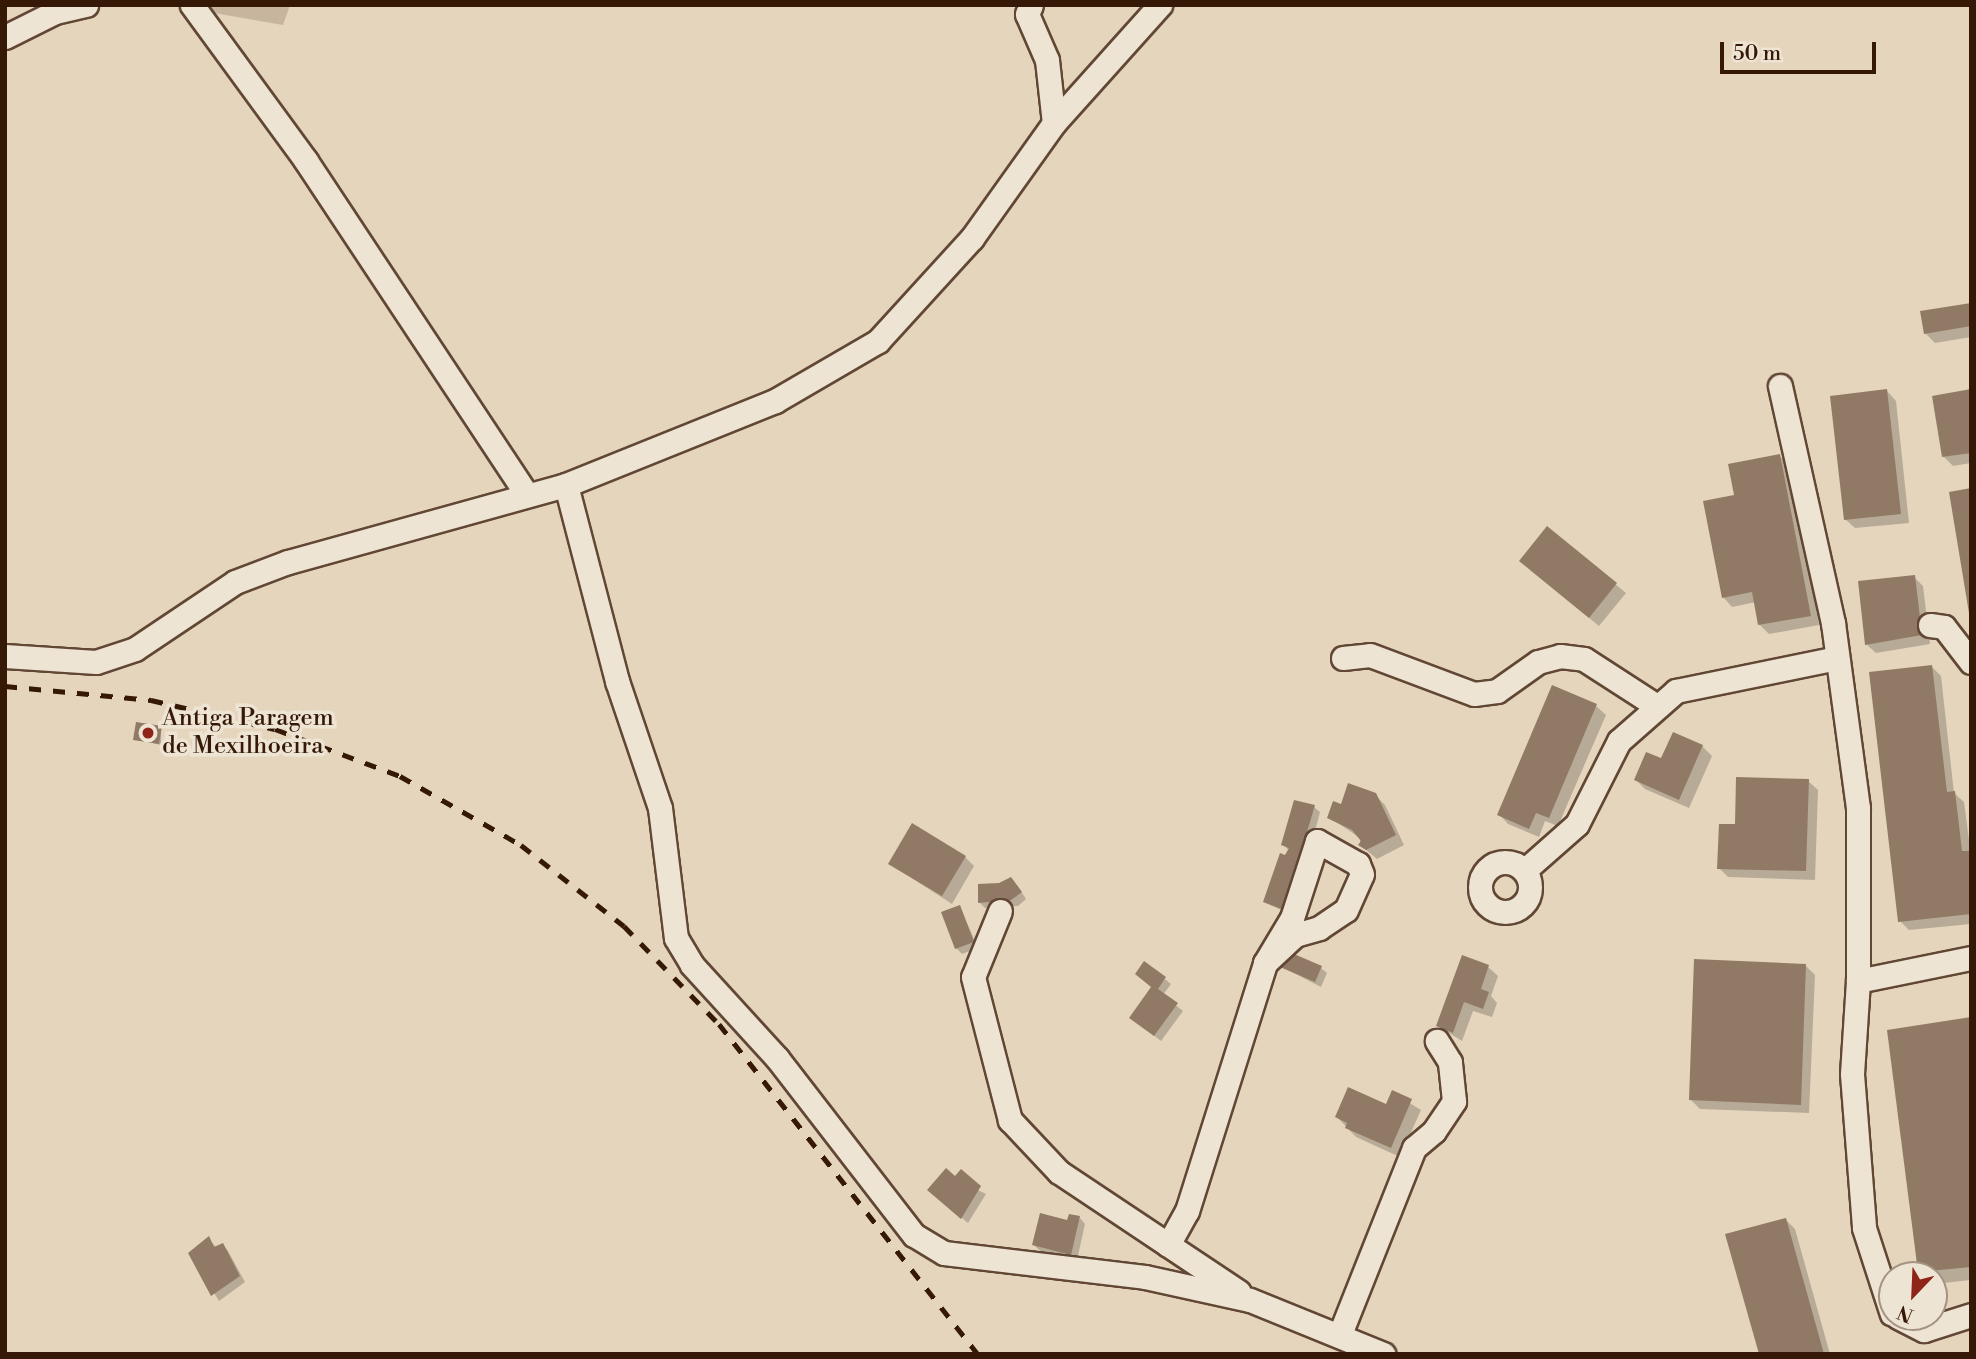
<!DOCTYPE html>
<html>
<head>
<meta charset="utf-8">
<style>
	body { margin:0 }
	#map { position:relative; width:1976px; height:1359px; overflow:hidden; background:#e5d5bd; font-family:"Libre Bodoni",serif }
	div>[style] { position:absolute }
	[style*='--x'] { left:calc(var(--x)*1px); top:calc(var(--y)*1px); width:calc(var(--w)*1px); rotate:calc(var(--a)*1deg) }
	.green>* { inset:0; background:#c7b59e }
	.shadow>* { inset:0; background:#0003 }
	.building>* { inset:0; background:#917a65 }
	.roads { filter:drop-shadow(2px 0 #614734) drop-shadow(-2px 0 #614734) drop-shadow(0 2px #614734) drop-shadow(0 -2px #614734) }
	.minor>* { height:23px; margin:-11.5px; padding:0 11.5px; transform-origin:11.5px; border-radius:11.5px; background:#eee4d4 }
	.minor>.ring { margin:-11.5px; padding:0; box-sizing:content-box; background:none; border:23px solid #eee4d4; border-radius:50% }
	.rail>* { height:5px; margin-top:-2.5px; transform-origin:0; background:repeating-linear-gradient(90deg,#351806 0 12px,transparent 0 24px) }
	.dots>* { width:19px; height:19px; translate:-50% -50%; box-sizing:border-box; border:4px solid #eee4d4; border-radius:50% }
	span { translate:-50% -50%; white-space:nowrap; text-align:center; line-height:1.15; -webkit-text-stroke:7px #eee4d4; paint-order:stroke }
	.poi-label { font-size:24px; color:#351806 }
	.left { translate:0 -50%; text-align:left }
	.frame { position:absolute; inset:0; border:7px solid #351806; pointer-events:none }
	.north { position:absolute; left:1878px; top:1261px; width:70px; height:70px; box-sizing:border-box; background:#eee4d4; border:2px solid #a49282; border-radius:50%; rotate:203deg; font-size:19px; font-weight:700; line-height:28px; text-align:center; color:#351806 }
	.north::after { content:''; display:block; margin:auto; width:24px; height:32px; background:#8f2418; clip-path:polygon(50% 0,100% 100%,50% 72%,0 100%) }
	.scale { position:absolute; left:1720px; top:42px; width:156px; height:32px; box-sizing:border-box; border:4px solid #351806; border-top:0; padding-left:9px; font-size:21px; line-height:24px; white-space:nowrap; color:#351806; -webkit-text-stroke:5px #eee4d4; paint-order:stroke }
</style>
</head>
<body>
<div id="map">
	<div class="green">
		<i style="clip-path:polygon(168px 5px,290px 5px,283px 25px)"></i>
	</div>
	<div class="shadow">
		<i style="clip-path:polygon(1971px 305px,1971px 337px,1935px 343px,1925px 333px)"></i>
		<i style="clip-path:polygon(1887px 391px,1896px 401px,1909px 523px,1855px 528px,1845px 519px)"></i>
		<i style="clip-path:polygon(1971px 391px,1971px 463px,1953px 466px,1944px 457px)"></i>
		<i style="clip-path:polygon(1779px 456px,1789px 465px,1819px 625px,1769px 634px,1760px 625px,1756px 602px,1732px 607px,1723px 597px,1736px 496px)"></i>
		<i style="clip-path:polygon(1548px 528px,1626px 593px,1599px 626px,1530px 570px)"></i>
		<i style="clip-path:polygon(1914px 577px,1923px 586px,1930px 644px,1876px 653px,1866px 644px)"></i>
		<i style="clip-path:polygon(1932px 667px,1941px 676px,1954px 793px,1964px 802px,1971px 855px,1971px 924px,1909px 930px,1900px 921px)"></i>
		<i style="clip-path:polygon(1596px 706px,1606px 715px,1558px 826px,1545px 821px,1539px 837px,1508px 824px,1499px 814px)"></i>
		<i style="clip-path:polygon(161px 728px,161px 745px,135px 739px)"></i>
		<i style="clip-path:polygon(1702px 746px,1712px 756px,1689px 808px,1645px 789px,1636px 780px)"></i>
		<i style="clip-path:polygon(1808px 781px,1818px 790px,1815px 880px,1728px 877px,1719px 868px,1737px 826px)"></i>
		<i style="clip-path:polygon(1375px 795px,1385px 805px,1404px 845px,1377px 859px,1360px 845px,1360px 838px,1329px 817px)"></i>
		<i style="clip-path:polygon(1314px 807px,1320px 812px,1293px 916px,1265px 902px,1289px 851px,1283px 844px)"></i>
		<i style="clip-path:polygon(965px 857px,974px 866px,952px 904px,890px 864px)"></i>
		<i style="clip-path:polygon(1017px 885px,1026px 899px,1018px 906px,985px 908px,980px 903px)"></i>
		<i style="clip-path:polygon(960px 907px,978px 948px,962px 954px,956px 948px)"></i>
		<i style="clip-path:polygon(1463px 957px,1488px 967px,1498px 976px,1491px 996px,1497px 1003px,1492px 1017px,1473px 1011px,1462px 1041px,1438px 1026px)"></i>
		<i style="clip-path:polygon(1806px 966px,1815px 975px,1809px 1113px,1700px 1109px,1690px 1099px)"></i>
		<i style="clip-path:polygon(1282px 967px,1321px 968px,1327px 973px,1321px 987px)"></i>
		<i style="clip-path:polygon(1165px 979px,1171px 984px,1163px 995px,1183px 1011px,1161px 1041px,1131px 1018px)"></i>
		<i style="clip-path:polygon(1971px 1019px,1971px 1280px,1934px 1284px,1934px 1275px,1920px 1271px)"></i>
		<i style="clip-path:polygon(1393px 1093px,1421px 1110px,1400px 1157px,1356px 1137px,1337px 1117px,1387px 1106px)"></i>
		<i style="clip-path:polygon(955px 1179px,986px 1194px,968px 1223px,935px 1196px)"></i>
		<i style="clip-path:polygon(1080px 1218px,1085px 1224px,1077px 1260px,1040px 1251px,1034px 1245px)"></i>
		<i style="clip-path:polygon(1785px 1219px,1795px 1229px,1830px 1354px,1761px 1354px)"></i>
		<i style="clip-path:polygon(209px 1239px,217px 1248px,223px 1245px,228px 1251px,245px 1282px,219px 1301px,190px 1253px)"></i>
	</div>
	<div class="building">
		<i style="clip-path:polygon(1971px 303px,1971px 326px,1924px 334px,1920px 311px)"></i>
		<i style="clip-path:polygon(1887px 389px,1901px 514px,1844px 520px,1830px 396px)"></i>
		<i style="clip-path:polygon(1971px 389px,1971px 453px,1942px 457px,1932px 396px)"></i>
		<i style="clip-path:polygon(1780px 454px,1811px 616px,1758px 625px,1752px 592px,1722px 598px,1703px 501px,1734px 495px,1728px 464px)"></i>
		<i style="clip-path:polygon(1971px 488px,1971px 612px,1969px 613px,1949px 492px)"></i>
		<i style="clip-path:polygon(1547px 526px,1617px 583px,1589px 618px,1519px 561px)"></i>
		<i style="clip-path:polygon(1915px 575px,1922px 635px,1865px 645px,1858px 581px)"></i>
		<i style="clip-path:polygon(1932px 665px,1947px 792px,1955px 791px,1962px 851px,1969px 851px,1971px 914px,1898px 922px,1869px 672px)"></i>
		<i style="clip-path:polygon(1552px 685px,1597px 704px,1549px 818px,1536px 813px,1529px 829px,1497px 815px)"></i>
		<i style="clip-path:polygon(136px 722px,162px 726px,159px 744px,133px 740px)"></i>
		<i style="clip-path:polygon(1673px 732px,1703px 745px,1679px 800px,1634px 780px,1646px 752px,1661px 758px)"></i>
		<i style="clip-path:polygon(1736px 777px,1809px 779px,1806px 871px,1717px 869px,1719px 824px,1735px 824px)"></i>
		<i style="clip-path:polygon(1348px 783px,1376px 793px,1396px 835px,1366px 850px,1358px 845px,1361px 841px,1352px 830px,1327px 818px,1333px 801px,1341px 804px)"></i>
		<i style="clip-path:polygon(1294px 800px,1315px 805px,1307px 832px,1314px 835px,1287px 911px,1263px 902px,1280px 853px,1285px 855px,1289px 848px,1281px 845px)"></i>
		<i style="clip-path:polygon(912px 823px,966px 856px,942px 896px,888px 864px)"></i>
		<i style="clip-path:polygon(1011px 877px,1022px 892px,1011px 900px,978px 903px,978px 884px,999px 883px)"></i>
		<i style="clip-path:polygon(960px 905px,974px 942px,955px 949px,941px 912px)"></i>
		<i style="clip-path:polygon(1287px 951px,1322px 966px,1315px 982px,1280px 967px)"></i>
		<i style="clip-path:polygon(1462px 955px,1489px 965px,1481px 989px,1489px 992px,1483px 1009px,1464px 1002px,1453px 1033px,1436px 1026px)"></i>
		<i style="clip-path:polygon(1694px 959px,1806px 964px,1801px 1105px,1689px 1100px)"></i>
		<i style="clip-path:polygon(1144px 961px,1166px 977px,1158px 989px,1178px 1003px,1154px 1036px,1129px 1018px,1151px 987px,1135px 974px)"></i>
		<i style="clip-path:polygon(1971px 1017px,1971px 1267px,1918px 1272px,1887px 1030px)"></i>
		<i style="clip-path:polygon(1348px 1087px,1386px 1104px,1392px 1090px,1412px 1099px,1391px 1148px,1345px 1128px,1347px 1123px,1335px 1117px)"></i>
		<i style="clip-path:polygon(946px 1168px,955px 1176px,961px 1169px,981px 1186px,961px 1219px,927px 1190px)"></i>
		<i style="clip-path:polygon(1040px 1213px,1067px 1220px,1069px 1214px,1080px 1216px,1071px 1255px,1032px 1245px)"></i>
		<i style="clip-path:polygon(1786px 1218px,1824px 1354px,1759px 1354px,1725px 1234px)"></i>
		<i style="clip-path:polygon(209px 1236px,214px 1247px,223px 1243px,240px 1276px,211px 1296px,188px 1253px)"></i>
	</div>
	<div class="roads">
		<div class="minor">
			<i style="--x:192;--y:5;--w:193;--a:53.8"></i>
			<i style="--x:306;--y:161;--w:398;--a:56.5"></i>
			<i style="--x:1031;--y:5;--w:10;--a:114"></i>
			<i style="--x:1027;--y:14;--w:50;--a:66.5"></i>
			<i style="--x:1047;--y:60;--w:63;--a:83.7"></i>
			<i style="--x:5;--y:37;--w:56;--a:-26.6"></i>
			<i style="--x:55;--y:12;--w:32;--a:-13"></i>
			<i style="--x:1780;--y:386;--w:243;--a:77.4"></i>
			<i style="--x:1833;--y:623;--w:187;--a:82.3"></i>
			<i style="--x:1858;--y:808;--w:173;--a:90"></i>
			<i style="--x:1858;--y:981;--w:93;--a:93.7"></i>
			<i style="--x:1852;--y:1074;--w:154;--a:85.5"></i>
			<i style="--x:1864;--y:1228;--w:90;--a:72"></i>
			<i style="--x:566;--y:485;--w:203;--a:75.4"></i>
			<i style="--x:617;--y:681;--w:134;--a:71.3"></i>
			<i style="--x:660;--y:808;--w:131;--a:83"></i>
			<i style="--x:676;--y:938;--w:31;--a:59"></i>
			<i style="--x:692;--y:965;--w:126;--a:47.6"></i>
			<i style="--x:777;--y:1058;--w:224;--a:52.3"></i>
			<i style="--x:914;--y:1235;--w:35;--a:31"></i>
			<i style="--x:944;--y:1253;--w:202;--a:6.8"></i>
			<i style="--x:1145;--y:1277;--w:107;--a:12.4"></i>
			<i style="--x:1250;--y:1300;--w:144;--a:22.1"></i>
			<i style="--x:1930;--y:625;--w:14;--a:8"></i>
			<i style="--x:1944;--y:627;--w:44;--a:52.4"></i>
			<i style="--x:5;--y:656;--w:91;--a:3.8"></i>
			<i style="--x:96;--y:662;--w:41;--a:-18.4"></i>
			<i style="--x:135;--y:649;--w:120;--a:-33.8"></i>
			<i style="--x:235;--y:582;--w:57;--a:-20.7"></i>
			<i style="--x:288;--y:562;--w:288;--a:-15.5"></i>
			<i style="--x:566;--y:485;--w:225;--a:-21.9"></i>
			<i style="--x:775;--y:401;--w:119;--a:-30.2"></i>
			<i style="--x:878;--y:341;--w:139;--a:-47.6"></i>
			<i style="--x:972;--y:238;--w:141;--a:-54.5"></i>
			<i style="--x:1054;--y:123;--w:159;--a:-48.1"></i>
			<i style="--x:1343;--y:658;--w:27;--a:-6"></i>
			<i style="--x:1370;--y:655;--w:111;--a:20.6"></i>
			<i style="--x:1474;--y:694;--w:23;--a:-7"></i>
			<i style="--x:1497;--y:691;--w:50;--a:-35.3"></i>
			<i style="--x:1538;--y:662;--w:23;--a:-15"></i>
			<i style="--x:1560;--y:656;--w:24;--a:7"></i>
			<i style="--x:1584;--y:659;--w:85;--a:32.9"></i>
			<i class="ring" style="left:1480px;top:862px;width:27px;height:27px"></i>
			<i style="--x:1525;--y:870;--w:69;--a:-41.5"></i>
			<i style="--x:1577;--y:824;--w:93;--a:-63.2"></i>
			<i style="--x:1619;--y:741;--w:76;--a:-41.3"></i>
			<i style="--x:1676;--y:691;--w:164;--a:-11.6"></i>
			<i style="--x:1000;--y:911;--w:71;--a:112.2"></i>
			<i style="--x:973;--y:977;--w:148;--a:75.5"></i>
			<i style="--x:1010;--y:1120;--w:71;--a:46.7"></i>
			<i style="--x:1059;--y:1172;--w:216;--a:33.7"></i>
			<i style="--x:1858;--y:981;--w:115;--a:-11.5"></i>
			<i style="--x:1168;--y:1245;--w:39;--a:-61"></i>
			<i style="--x:1187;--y:1211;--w:260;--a:-72.5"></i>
			<i style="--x:1265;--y:963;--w:41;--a:-43"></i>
			<i style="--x:1295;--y:935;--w:25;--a:-16"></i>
			<i style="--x:1319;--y:928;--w:32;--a:-34"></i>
			<i style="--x:1346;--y:910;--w:39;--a:-66"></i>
			<i style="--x:1362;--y:874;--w:11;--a:-112"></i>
			<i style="--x:1358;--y:864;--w:47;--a:-150.7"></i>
			<i style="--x:1317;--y:841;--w:81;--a:108"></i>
			<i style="--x:1292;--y:918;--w:52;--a:121"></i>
			<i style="--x:1898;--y:1317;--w:29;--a:27"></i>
			<i style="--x:1924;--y:1330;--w:49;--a:-17.7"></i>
			<i style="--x:1340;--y:1334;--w:200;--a:-68.3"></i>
			<i style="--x:1414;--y:1148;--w:26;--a:-40"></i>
			<i style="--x:1434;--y:1131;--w:36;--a:-56"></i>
			<i style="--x:1454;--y:1101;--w:39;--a:-96"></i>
			<i style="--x:1450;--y:1062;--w:25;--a:-122"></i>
		</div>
	</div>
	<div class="rail">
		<i style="--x:5;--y:686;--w:147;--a:5.5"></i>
		<i style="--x:151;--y:700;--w:127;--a:13.2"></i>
		<i style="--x:275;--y:729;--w:134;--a:20.6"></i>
		<i style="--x:400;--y:776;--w:139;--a:29.7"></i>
		<i style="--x:521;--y:845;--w:131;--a:38.2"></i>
		<i style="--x:624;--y:926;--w:136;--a:45.9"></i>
		<i style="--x:719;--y:1024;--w:420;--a:51.9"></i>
	</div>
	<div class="dots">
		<i style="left:148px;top:733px;background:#8f2418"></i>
	</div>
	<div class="poi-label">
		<span class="left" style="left:162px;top:733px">Antiga Paragem<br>de Mexilhoeira</span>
	</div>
	<div class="frame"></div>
	<div class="north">N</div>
	<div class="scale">50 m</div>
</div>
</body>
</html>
